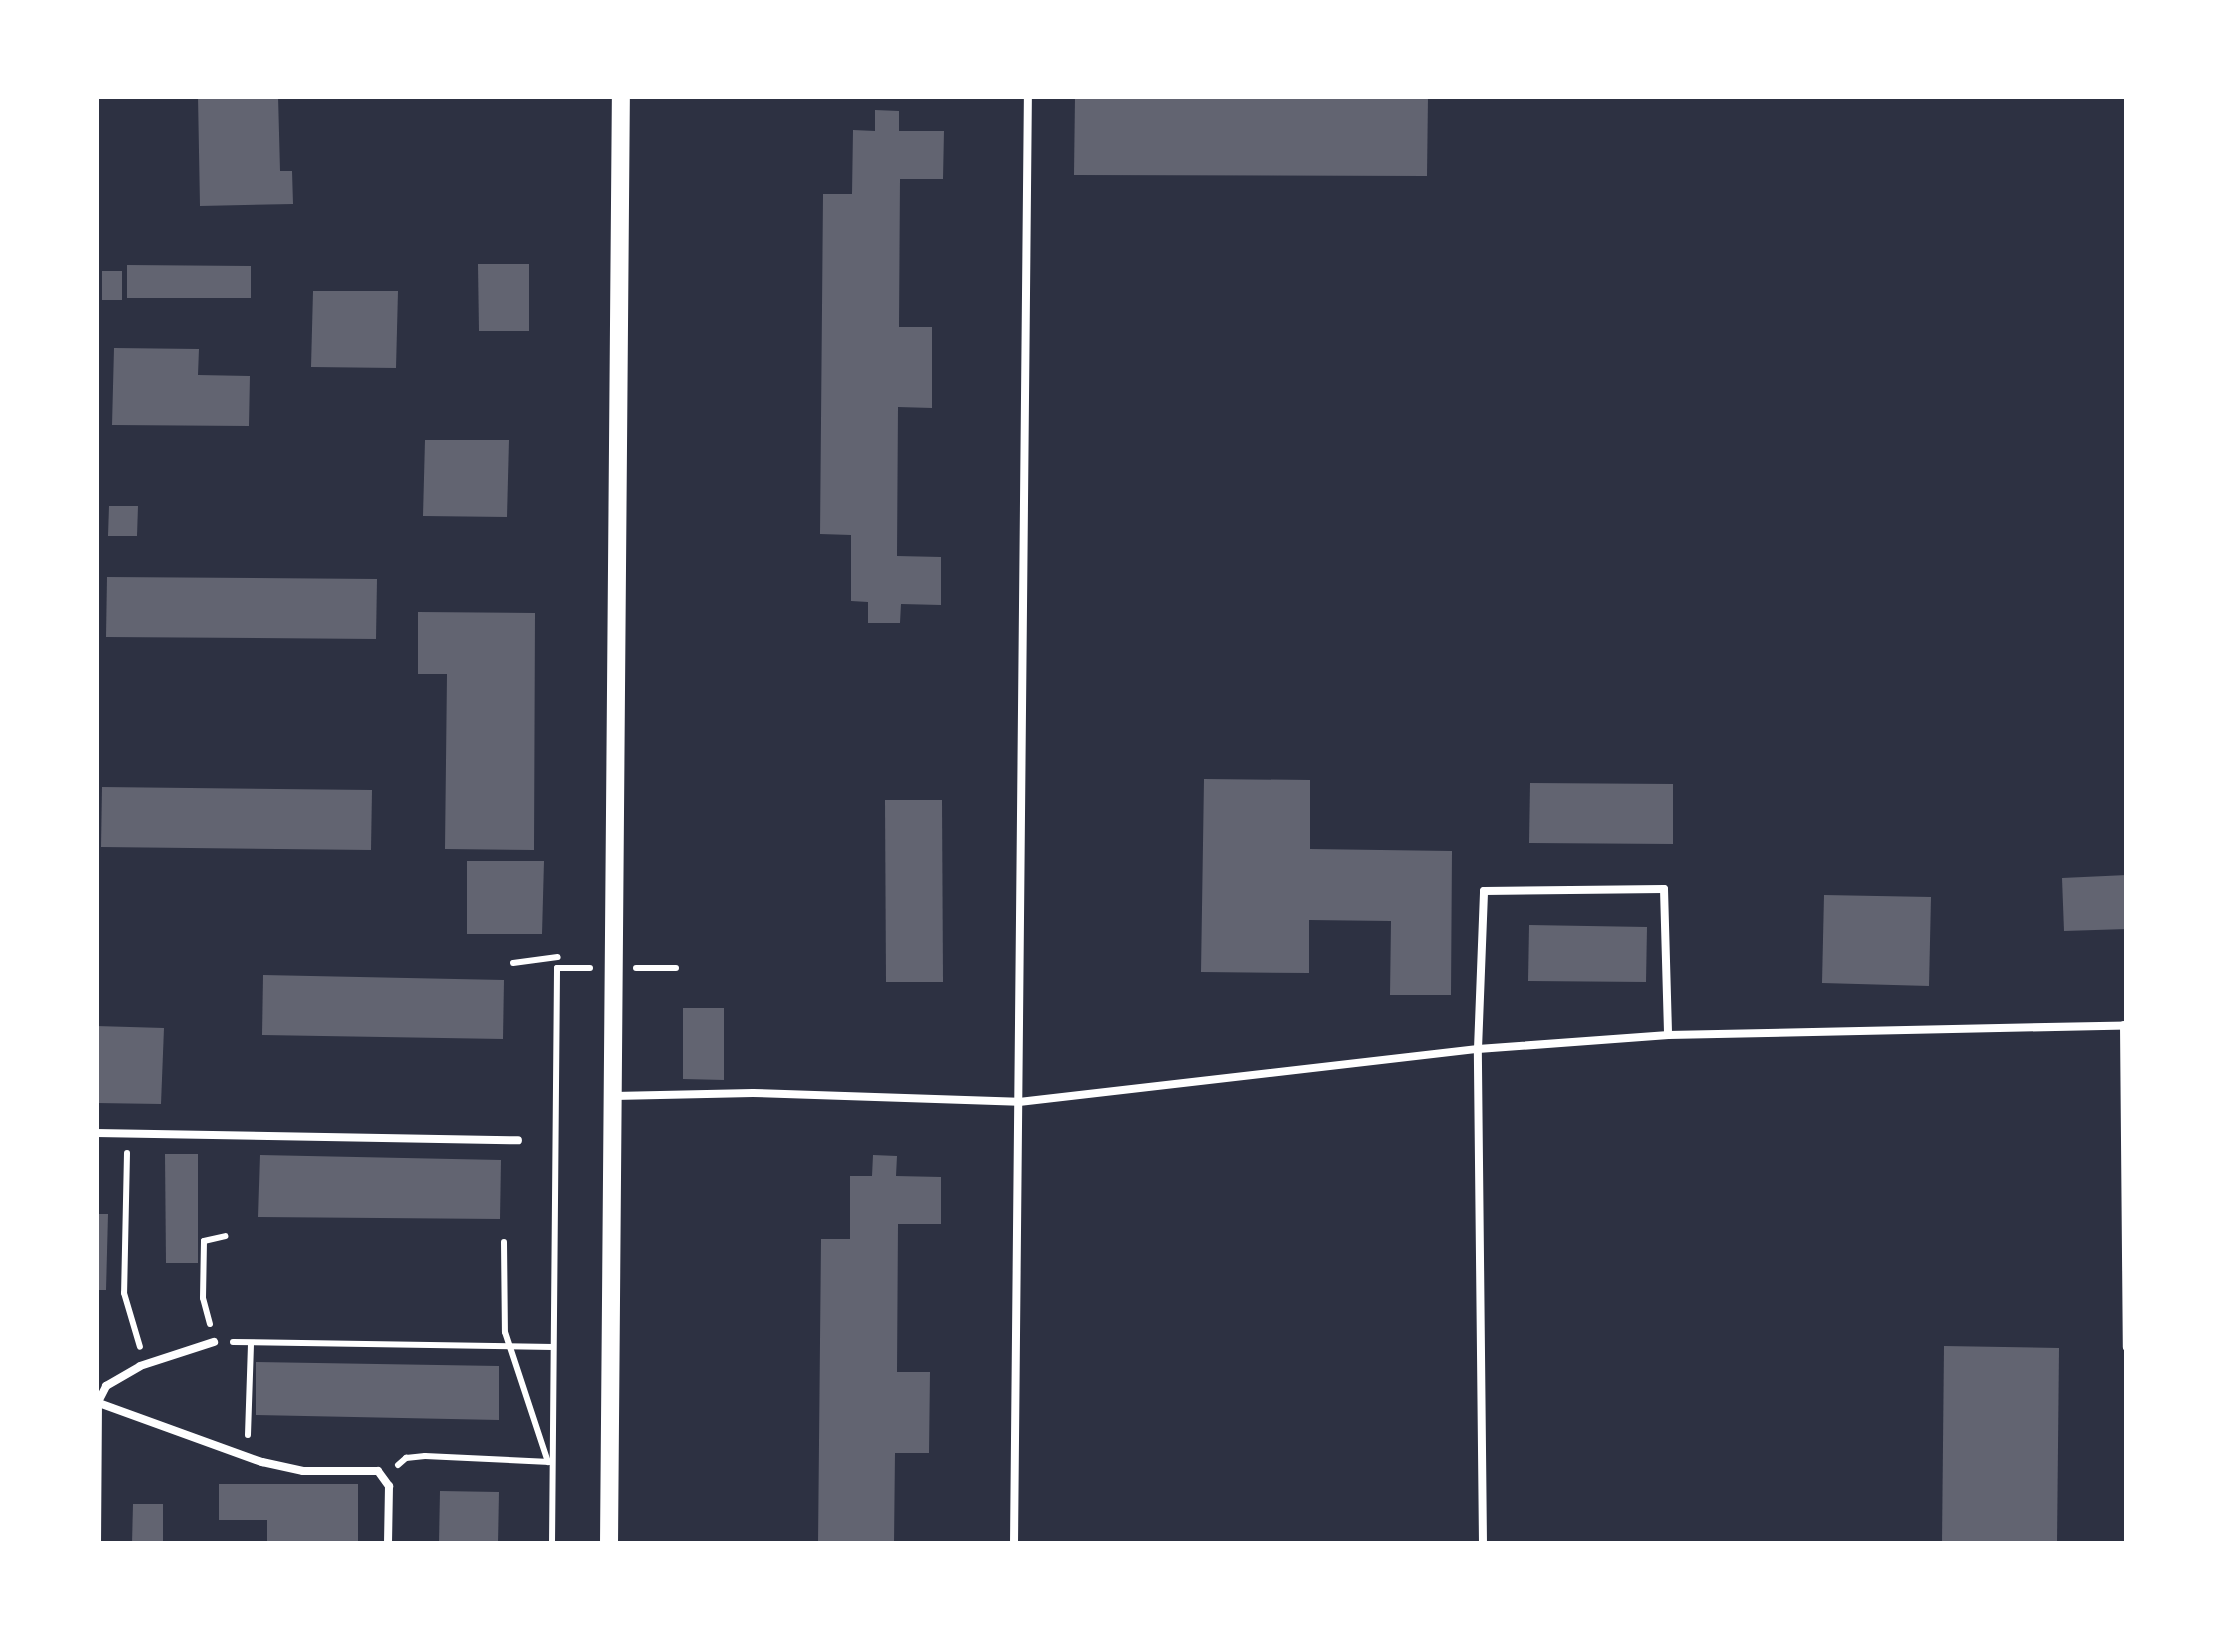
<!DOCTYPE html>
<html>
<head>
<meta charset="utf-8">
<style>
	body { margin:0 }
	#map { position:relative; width:2223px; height:1640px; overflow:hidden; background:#2d3142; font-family:Overpass,sans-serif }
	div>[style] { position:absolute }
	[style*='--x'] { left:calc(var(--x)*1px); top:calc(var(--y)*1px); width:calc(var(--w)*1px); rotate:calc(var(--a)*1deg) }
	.building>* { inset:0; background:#626471 }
	.path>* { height:6px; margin:-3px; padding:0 3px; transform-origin:3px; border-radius:3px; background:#fff }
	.service>* { height:8px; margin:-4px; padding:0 4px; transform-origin:4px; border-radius:4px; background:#fff }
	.tertiary>* { height:18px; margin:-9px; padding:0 9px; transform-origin:9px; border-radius:9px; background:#fff }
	span { translate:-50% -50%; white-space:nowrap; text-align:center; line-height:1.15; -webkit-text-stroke:12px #fff; paint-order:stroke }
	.frame { position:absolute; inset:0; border:99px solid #fff; pointer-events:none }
</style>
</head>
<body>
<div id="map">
	<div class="building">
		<i style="clip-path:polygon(198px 96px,278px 96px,280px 171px,292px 171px,293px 204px,200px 206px)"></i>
		<i style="clip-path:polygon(1075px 96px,1428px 96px,1427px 176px,1074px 175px)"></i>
		<i style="clip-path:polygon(875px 110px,899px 111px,899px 131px,944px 131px,943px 179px,900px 179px,899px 327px,932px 327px,932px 408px,898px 407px,897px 556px,941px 557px,941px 605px,901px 604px,900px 623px,868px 623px,868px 602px,851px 601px,851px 535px,820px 534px,823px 194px,852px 194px,853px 130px,875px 131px)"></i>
		<i style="clip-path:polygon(478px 264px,529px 264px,529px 331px,479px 331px)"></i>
		<i style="clip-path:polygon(127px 265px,251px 266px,251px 298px,127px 298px)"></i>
		<i style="clip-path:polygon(102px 271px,122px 271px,122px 300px,102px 300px)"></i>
		<i style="clip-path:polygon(313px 291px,398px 291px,396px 368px,311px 367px)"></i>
		<i style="clip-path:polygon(114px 348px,199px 349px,198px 375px,250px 376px,249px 426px,112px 425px)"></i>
		<i style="clip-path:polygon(425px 440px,509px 440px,507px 517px,423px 516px)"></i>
		<i style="clip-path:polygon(109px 506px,138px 506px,137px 536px,108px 536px)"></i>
		<i style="clip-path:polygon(107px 577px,377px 579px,376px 639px,106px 637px)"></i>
		<i style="clip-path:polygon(418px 612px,535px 613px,534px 850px,445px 849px,447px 674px,418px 674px)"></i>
		<i style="clip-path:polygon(1204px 779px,1310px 780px,1310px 849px,1452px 851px,1451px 995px,1390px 995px,1391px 921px,1309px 920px,1309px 973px,1201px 972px)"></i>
		<i style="clip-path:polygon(1530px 783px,1673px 784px,1673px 844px,1529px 843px)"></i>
		<i style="clip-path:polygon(102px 787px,372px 790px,371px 850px,101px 847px)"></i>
		<i style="clip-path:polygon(885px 800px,942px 800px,943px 982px,886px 982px)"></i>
		<i style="clip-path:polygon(467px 861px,544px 861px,542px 934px,467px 934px)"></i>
		<i style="clip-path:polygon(2127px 875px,2127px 929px,2064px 931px,2062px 878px)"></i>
		<i style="clip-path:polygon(1824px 895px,1931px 897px,1929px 986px,1822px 983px)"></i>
		<i style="clip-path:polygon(1529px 925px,1647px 927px,1646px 982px,1528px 981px)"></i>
		<i style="clip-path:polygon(263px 975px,504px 980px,503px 1039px,262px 1035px)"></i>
		<i style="clip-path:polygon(683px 1008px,724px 1008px,724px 1080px,683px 1079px)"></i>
		<i style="clip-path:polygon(96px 1026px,164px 1028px,161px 1104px,96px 1103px)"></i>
		<i style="clip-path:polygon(165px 1154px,198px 1154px,198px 1263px,166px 1263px)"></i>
		<i style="clip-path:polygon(260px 1155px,501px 1160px,500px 1219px,258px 1217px)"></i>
		<i style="clip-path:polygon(873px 1155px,897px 1156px,896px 1176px,941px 1177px,941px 1224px,898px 1224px,897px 1372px,930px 1372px,929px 1453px,895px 1453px,894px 1544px,818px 1544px,821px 1239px,850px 1239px,850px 1176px,872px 1176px)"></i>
		<i style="clip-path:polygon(96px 1214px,108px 1214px,106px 1290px,96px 1290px)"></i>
		<i style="clip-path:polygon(1944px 1346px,2059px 1348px,2057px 1544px,1942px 1544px)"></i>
		<i style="clip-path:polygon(256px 1362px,499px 1366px,499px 1420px,256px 1415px)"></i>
		<i style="clip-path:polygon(219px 1484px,358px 1484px,358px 1544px,267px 1544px,267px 1520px,219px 1520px)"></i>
		<i style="clip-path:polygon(440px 1491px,499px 1492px,498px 1544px,439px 1544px)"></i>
		<i style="clip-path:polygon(133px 1504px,163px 1504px,163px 1544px,132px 1544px)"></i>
	</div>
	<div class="path">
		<i style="--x:513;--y:963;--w:45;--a:-7.6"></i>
		<i style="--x:636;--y:968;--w:40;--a:0"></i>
		<i style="--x:127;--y:1153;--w:140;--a:91.2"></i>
		<i style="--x:124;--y:1293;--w:56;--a:73.5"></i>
		<i style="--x:504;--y:1242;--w:90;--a:89.4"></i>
		<i style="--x:505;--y:1332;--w:137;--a:71.7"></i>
		<i style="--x:210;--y:1324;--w:27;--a:-105"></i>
		<i style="--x:203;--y:1298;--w:57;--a:-89"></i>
		<i style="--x:204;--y:1241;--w:22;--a:-13"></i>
		<i style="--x:233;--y:1342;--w:320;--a:0.9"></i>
		<i style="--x:248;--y:1435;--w:92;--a:-88.1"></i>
		<i style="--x:398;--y:1465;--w:11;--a:-41"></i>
		<i style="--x:406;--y:1458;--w:19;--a:-6"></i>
		<i style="--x:425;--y:1456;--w:125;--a:2.7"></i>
		<i style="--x:552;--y:1544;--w:576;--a:-89.5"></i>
		<i style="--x:557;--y:968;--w:33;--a:0"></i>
	</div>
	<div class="service">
		<i style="--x:2124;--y:1025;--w:322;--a:89.5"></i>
		<i style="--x:614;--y:1096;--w:139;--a:-1.2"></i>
		<i style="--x:753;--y:1093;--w:266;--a:1.9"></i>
		<i style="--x:1019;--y:1102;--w:462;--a:-6.6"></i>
		<i style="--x:1478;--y:1049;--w:191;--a:-4.2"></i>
		<i style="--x:1668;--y:1035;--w:459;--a:-1.2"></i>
		<i style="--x:96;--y:1133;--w:422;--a:1"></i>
		<i style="--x:96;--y:1402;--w:177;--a:19.9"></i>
		<i style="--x:262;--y:1462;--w:42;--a:12.4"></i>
		<i style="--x:303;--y:1471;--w:75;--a:0"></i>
		<i style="--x:378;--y:1471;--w:19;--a:54"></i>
		<i style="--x:389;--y:1486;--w:58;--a:91"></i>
		<i style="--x:97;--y:1544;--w:142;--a:-89.6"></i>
		<i style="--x:98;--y:1402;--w:18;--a:-63"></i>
		<i style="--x:106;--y:1386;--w:39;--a:-30"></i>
		<i style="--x:140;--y:1366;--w:78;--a:-18"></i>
		<i style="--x:1014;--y:1544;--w:1448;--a:-89.45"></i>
		<i style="--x:1483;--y:1544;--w:495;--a:-90.6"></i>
		<i style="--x:1478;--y:1049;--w:158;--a:-87.8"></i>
		<i style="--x:1484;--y:891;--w:180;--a:-0.6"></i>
		<i style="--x:1664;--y:889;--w:146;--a:88.4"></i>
	</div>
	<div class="tertiary">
		<i style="--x:609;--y:1544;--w:1448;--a:-89.53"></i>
	</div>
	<div class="frame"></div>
</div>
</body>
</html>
